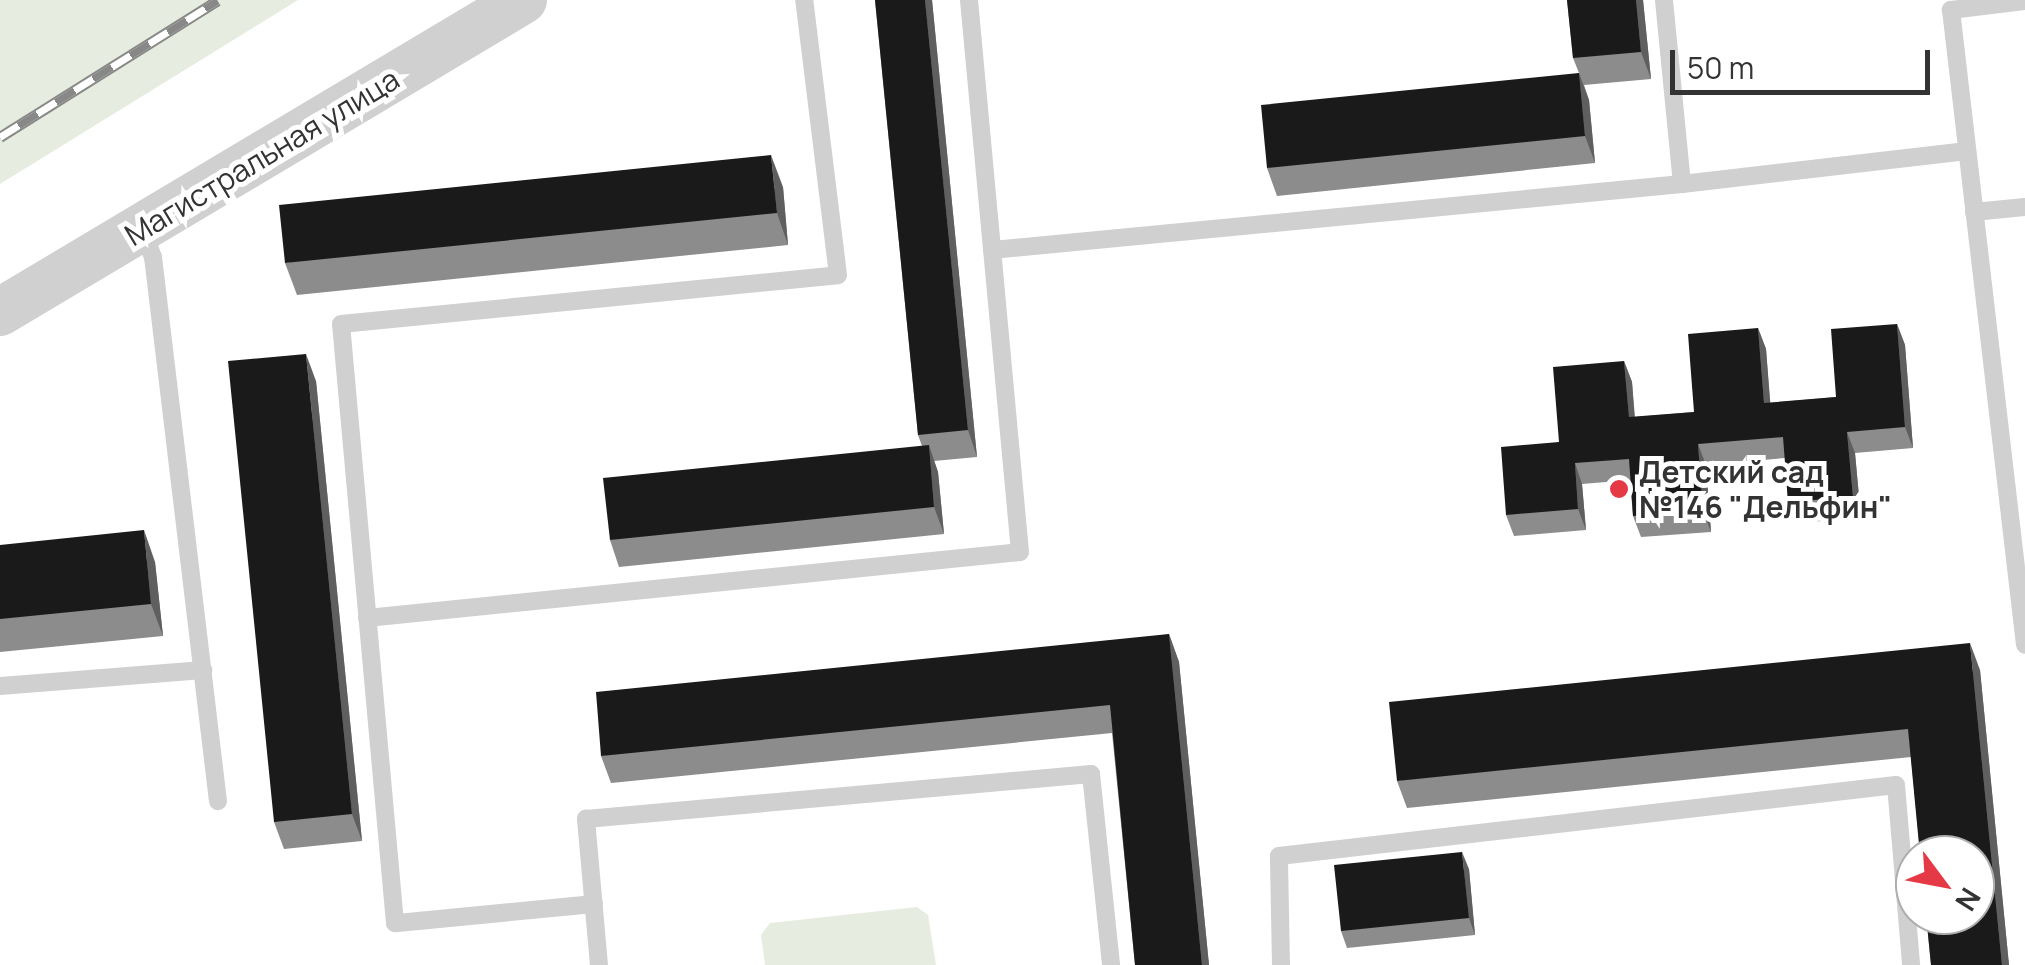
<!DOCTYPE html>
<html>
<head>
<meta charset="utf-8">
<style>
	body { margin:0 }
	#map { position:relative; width:2025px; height:965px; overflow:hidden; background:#fff; font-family:Manrope,sans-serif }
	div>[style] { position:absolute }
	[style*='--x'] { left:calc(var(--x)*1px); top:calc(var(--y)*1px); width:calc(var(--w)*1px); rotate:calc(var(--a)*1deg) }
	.green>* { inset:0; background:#e6ecdf }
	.service>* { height:18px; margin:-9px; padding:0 9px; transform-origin:9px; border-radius:9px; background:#d0d0d0 }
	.tertiary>* { height:48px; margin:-24px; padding:0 24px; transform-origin:24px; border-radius:24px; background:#d0d0d0 }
	.rail>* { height:11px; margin-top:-5.5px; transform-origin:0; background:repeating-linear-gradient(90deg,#fff 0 22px,#888 0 44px); box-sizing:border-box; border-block:2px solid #888 }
	.wall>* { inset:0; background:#8c8c8c }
	.shaded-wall>* { inset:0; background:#5f5f5f }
	.building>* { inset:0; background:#1a1a1a }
	.dots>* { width:28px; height:28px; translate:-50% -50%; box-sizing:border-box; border:5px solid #fff; border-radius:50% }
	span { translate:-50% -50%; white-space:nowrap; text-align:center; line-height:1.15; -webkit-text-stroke:10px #fff; paint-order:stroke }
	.street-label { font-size:30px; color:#333 }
	.poi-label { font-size:30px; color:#333; font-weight:700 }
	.left { translate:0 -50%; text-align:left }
	.north { position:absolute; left:1895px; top:835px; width:100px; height:100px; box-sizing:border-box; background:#fff; border:2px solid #adadad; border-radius:50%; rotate:122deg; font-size:28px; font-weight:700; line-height:40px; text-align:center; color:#333 }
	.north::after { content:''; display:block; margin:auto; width:35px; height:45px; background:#e63946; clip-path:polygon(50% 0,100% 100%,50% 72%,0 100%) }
	.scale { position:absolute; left:1670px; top:50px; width:260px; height:45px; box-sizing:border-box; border:5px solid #333; border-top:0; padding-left:12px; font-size:30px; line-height:35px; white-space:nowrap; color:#333; -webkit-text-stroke:8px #fff; paint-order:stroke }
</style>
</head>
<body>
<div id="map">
	<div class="green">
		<i style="clip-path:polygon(0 0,298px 0,0 184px)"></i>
		<i style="clip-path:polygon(917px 907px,928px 915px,936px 965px,765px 965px,761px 935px,770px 923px)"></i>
	</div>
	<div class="service">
		<i style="--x:2025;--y:1;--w:75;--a:173.1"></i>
		<i style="--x:1951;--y:10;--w:639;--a:83.35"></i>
		<i style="--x:1682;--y:184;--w:287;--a:-6.6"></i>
		<i style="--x:1974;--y:212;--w:51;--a:-5.6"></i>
		<i style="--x:143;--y:230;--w:29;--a:70"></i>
		<i style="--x:153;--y:257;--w:548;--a:83.19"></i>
		<i style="--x:992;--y:250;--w:693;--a:-5.46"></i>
		<i style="--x:1682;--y:184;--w:185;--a:-95.6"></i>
		<i style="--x:367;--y:618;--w:656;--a:-5.77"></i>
		<i style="--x:1020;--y:552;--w:554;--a:-95.28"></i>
		<i style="--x:0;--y:686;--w:204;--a:-4.5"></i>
		<i style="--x:594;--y:904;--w:200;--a:174.5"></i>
		<i style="--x:395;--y:923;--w:601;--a:-95.15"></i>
		<i style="--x:341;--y:324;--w:499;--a:-5.6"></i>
		<i style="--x:838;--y:275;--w:277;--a:-97"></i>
		<i style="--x:599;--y:965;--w:147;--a:-95.1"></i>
		<i style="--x:586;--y:819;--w:507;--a:-5.09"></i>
		<i style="--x:1091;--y:774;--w:192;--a:84"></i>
		<i style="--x:1281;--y:965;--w:109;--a:-91.1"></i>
		<i style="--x:1279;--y:856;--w:621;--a:-6.56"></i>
		<i style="--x:1896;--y:785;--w:181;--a:85.2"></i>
	</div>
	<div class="tertiary">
		<i style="--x:0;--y:312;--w:609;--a:-30.82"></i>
	</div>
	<div class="rail">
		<i style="--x:0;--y:137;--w:257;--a:-32.1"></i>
	</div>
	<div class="wall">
		<i style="clip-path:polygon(875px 0,932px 0,977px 457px,934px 461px,938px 472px,944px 534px,619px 567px,610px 540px,922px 446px,918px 435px)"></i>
		<i style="clip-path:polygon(1567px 0,1643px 0,1651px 79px,1584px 85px,1589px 100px,1595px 163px,1277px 196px,1267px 168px,1579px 73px,1573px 58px)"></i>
		<i style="clip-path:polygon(783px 187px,788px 245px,297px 295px,285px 263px)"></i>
		<i style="clip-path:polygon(1897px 324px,1905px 345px,1913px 448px,1855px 453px,1861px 518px,1796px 523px,1788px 502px,1785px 458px,1706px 465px,1711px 532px,1641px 537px,1633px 516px,1630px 480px,1582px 484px,1586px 530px,1514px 536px,1506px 515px,1559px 442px,1624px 361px,1632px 382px,1635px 417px,1694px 412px,1758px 328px,1766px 349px,1770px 403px,1836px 397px)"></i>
		<i style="clip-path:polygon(316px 381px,362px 841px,284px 849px,274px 822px)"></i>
		<i style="clip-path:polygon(0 545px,155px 562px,163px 636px,0 652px)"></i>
		<i style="clip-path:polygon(1169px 634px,1179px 662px,1209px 965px,1135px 965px,1112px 733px,611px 783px,601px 756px)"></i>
		<i style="clip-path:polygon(1980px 670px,2009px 965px,1931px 965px,1911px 757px,1407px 808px,1397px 781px)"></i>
		<i style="clip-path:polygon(1469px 869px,1475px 935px,1347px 948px,1341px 931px)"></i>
	</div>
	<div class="shaded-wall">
		<i style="clip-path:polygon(925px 0,932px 0,977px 457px,968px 430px)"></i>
		<i style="clip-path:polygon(1636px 0,1643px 0,1651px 79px,1641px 52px)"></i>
		<i style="clip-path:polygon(1579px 73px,1589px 100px,1595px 163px,1585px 136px)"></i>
		<i style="clip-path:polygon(771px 155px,783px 187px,788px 245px,777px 213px)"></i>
		<i style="clip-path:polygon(1897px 324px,1905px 345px,1913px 448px,1905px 427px)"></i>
		<i style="clip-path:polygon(1758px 328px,1766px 349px,1772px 424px,1764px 403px)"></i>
		<i style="clip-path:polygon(306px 354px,316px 381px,362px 841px,352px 814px)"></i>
		<i style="clip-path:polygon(1624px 361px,1632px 382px,1636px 438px,1629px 417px)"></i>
		<i style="clip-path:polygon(1847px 432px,1855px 453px,1861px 518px,1853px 497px)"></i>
		<i style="clip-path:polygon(1698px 444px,1706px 465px,1711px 532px,1703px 511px)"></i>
		<i style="clip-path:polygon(929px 445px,938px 472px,944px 534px,934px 507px)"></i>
		<i style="clip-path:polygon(1575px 463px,1582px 484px,1586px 530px,1578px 509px)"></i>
		<i style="clip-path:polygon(144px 530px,155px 562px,163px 636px,151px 604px)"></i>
		<i style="clip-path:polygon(1169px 634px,1179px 662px,1209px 965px,1202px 965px)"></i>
		<i style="clip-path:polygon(1970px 643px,1980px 670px,2009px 965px,2002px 965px)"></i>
		<i style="clip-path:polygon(1462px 852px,1469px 869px,1475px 935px,1469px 918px)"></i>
	</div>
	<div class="building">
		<i style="clip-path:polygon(875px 0,925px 0,968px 430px,918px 435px)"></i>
		<i style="clip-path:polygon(1567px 0,1636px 0,1641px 52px,1573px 58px)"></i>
		<i style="clip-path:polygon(1579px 73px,1585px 136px,1267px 168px,1261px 105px)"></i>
		<i style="clip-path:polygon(771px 155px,777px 213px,285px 263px,279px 205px)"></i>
		<i style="clip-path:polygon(1897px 324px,1905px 427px,1847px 432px,1853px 497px,1788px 502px,1783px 437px,1698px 444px,1703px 511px,1633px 516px,1629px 459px,1575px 463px,1578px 509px,1506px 515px,1501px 447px,1559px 442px,1553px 367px,1624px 361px,1629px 417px,1694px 412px,1688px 334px,1758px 328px,1764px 403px,1836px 397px,1831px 329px)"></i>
		<i style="clip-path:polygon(306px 354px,352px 814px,274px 822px,228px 361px)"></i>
		<i style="clip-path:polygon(929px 445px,934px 507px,610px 540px,603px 478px)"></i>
		<i style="clip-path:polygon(144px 530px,151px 604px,0 619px,0 545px)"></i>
		<i style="clip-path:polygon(1169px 634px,1202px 965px,1135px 965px,1110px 705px,601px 756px,596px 692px)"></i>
		<i style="clip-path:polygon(1970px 643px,2002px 965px,1931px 965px,1926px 915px,1975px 915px,1975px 855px,1920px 855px,1908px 729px,1397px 781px,1389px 702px)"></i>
		<i style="clip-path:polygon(1462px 852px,1469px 918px,1341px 931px,1334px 865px)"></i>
	</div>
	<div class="dots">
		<i style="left:1619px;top:489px;background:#e63946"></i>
	</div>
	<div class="street-label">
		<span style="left:262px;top:157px;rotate:-31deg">Магистральная улица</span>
	</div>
	<div class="poi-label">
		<span class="left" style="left:1639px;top:489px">Детский сад<br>№146 "Дельфин"</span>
	</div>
	<div class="north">N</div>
	<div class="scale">50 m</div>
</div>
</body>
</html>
